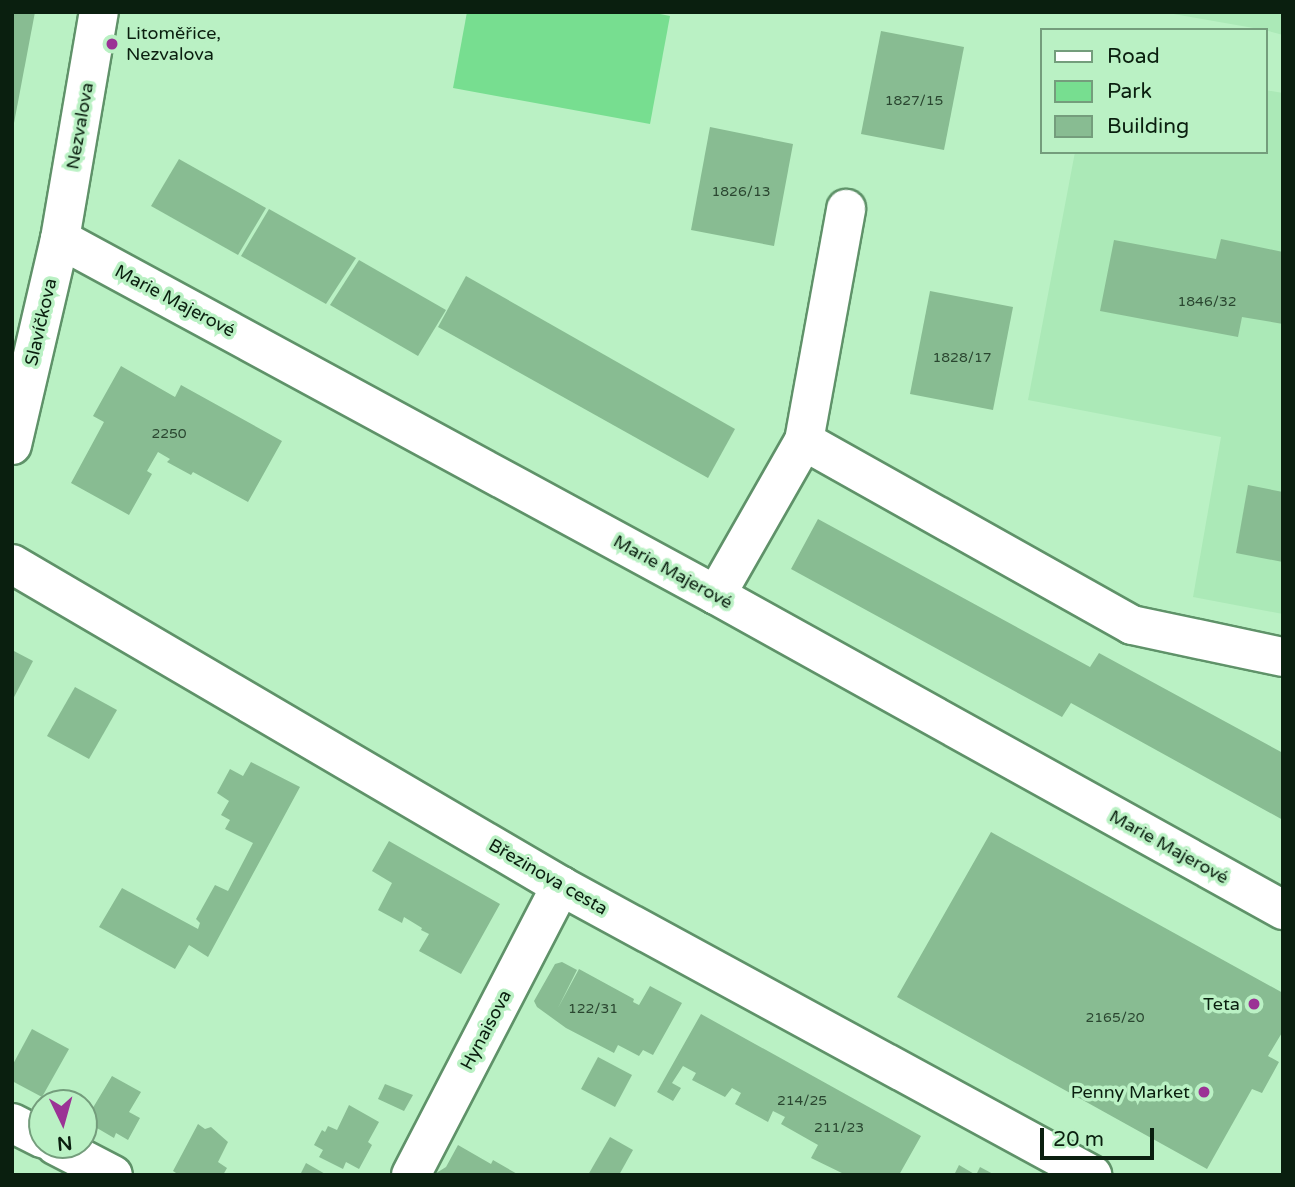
<!DOCTYPE html>
<html>
<head>
<meta charset="utf-8">
<style>
	body { margin:0 }
	#map { position:relative; width:1295px; height:1187px; overflow:hidden; background:#baf1c4; font-family:"Varela Round",sans-serif }
	div>[style] { position:absolute }
	[style*='--x'] { left:calc(var(--x)*1px); top:calc(var(--y)*1px); width:calc(var(--w)*1px); rotate:calc(var(--a)*1deg) }
	.built>* { inset:0; background:#abe9b7 }
	.green>* { inset:0; background:#77de90 }
	.building>* { inset:0; background:#88bc92 }
	.roads { filter:drop-shadow(2px 0 #5f9269) drop-shadow(-2px 0 #5f9269) drop-shadow(0 2px #5f9269) drop-shadow(0 -2px #5f9269) }
	.minor>* { height:38px; margin:-19px; padding:0 19px; transform-origin:19px; border-radius:19px; background:#fff }
	.dots>* { width:19px; height:19px; translate:-50% -50%; box-sizing:border-box; border:4px solid #baf1c4; border-radius:50% }
	span { translate:-50% -50%; white-space:nowrap; text-align:center; line-height:1.15; -webkit-text-stroke:7px #baf1c4; paint-order:stroke }
	.number-label { font-size:14px; color:#2a4630 }
	.number-label span { -webkit-text-stroke-width:0 }
	.poi-label { font-size:18px; color:#0a1f0f }
	.left { translate:0 -50%; text-align:left }
	.right { translate:-100% -50%; text-align:right }
	.street-label { font-size:18px; color:#0a1f0f }
	.frame { position:absolute; inset:0; border:14px solid #0a1f0f; pointer-events:none }
	.legend { position:absolute; left:1040px; top:28px; width:228px; height:126px; box-sizing:border-box; background:#baf1c4; border:2px solid #749d7c; margin:0; padding:9px 12px; list-style:none; font-size:21px; color:#0a1f0f }
	.legend li { display:flex; align-items:center; gap:14px; height:35px }
	.legend b { width:35px; border:2px solid #749d7c }
	.north { position:absolute; left:28px; top:1089px; width:70px; height:70px; box-sizing:border-box; background:#baf1c4; border:2px solid #749d7c; border-radius:50%; rotate:175deg; font-size:19px; font-weight:700; line-height:28px; text-align:center; color:#0a1f0f }
	.north::after { content:''; display:block; margin:auto; width:24px; height:32px; background:#9b3295; clip-path:polygon(50% 0,100% 100%,50% 72%,0 100%) }
	.scale { position:absolute; left:1040px; top:1128px; width:114px; height:32px; box-sizing:border-box; border:4px solid #0a1f0f; border-top:0; padding-left:9px; font-size:21px; line-height:24px; white-space:nowrap; color:#0a1f0f; -webkit-text-stroke:5px #baf1c4; paint-order:stroke }
</style>
</head>
<body>
<div id="map">
	<div class="built">
		<i style="clip-path:polygon(1162px 12px,1283px 12px,1283px 35px,1265px 30px)"></i>
		<i style="clip-path:polygon(1265px 90px,1283px 93px,1283px 614px,1193px 597px,1221px 437px,1028px 400px,1075px 152px,1265px 152px)"></i>
	</div>
	<div class="green">
		<i style="clip-path:polygon(467px 12px,650px 12px,670px 16px,650px 124px,453px 88px)"></i>
	</div>
	<div class="building">
		<i style="clip-path:polygon(12px 12px,35px 12px,14px 123px,12px 123px)"></i>
		<i style="clip-path:polygon(881px 31px,964px 47px,944px 150px,861px 134px)"></i>
		<i style="clip-path:polygon(710px 127px,793px 144px,774px 246px,691px 230px)"></i>
		<i style="clip-path:polygon(179px 159px,266px 208px,238px 255px,151px 206px)"></i>
		<i style="clip-path:polygon(269px 209px,356px 258px,326px 304px,241px 256px)"></i>
		<i style="clip-path:polygon(1221px 239px,1283px 252px,1283px 324px,1242px 317px,1238px 337px,1100px 311px,1114px 240px,1216px 259px)"></i>
		<i style="clip-path:polygon(359px 260px,446px 310px,418px 356px,330px 305px)"></i>
		<i style="clip-path:polygon(466px 276px,735px 429px,708px 478px,438px 327px)"></i>
		<i style="clip-path:polygon(930px 291px,1013px 307px,993px 410px,910px 394px)"></i>
		<i style="clip-path:polygon(121px 366px,175px 397px,181px 385px,282px 441px,248px 502px,193px 472px,191px 475px,167px 462px,170px 459px,158px 452px,147px 471px,152px 474px,129px 515px,71px 483px,104px 422px,93px 416px)"></i>
		<i style="clip-path:polygon(1248px 485px,1283px 492px,1283px 562px,1236px 553px)"></i>
		<i style="clip-path:polygon(818px 519px,1090px 667px,1099px 653px,1283px 753px,1283px 820px,1071px 703px,1062px 717px,791px 569px)"></i>
		<i style="clip-path:polygon(12px 650px,33px 661px,12px 701px)"></i>
		<i style="clip-path:polygon(75px 687px,117px 710px,89px 759px,47px 736px)"></i>
		<i style="clip-path:polygon(251px 762px,300px 787px,208px 957px,189px 945px,175px 969px,99px 927px,122px 888px,198px 929px,200px 923px,196px 919px,215px 885px,228px 891px,253px 843px,225px 829px,230px 820px,221px 815px,229px 801px,217px 793px,230px 769px,243px 776px)"></i>
		<i style="clip-path:polygon(991px 832px,1283px 993px,1283px 1031px,1268px 1056px,1279px 1062px,1262px 1093px,1252px 1089px,1207px 1169px,897px 997px)"></i>
		<i style="clip-path:polygon(389px 841px,500px 904px,461px 974px,419px 951px,429px 934px,421px 930px,422px 928px,404px 917px,402px 923px,378px 910px,392px 883px,372px 871px)"></i>
		<i style="clip-path:polygon(562px 962px,577px 970px,558px 1008px,579px 969px,634px 999px,633px 1002px,639px 1005px,650px 986px,682px 1003px,653px 1055px,643px 1050px,639px 1056px,618px 1045px,614px 1053px,566px 1028px,537px 1007px,534px 1001px,555px 964px)"></i>
		<i style="clip-path:polygon(701px 1014px,921px 1136px,899px 1175px,846px 1175px,811px 1158px,818px 1145px,781px 1124px,785px 1117px,773px 1111px,768px 1122px,735px 1104px,741px 1093px,732px 1088px,725px 1097px,692px 1080px,696px 1073px,683px 1066px,672px 1083px,681px 1088px,673px 1101px,657px 1092px)"></i>
		<i style="clip-path:polygon(32px 1029px,69px 1049px,42px 1097px,12px 1081px,12px 1066px)"></i>
		<i style="clip-path:polygon(598px 1057px,632px 1075px,615px 1107px,581px 1089px)"></i>
		<i style="clip-path:polygon(112px 1076px,141px 1092px,129px 1112px,140px 1118px,128px 1140px,116px 1133px,114px 1138px,85px 1121px)"></i>
		<i style="clip-path:polygon(385px 1084px,413px 1095px,404px 1111px,378px 1099px)"></i>
		<i style="clip-path:polygon(349px 1105px,379px 1122px,368px 1142px,372px 1145px,359px 1169px,346px 1162px,343px 1169px,319px 1157px,323px 1150px,314px 1145px,322px 1130px,325px 1132px,328px 1126px,337px 1130px)"></i>
		<i style="clip-path:polygon(198px 1124px,205px 1129px,211px 1127px,228px 1142px,218px 1162px,227px 1168px,223px 1175px,179px 1175px,173px 1171px)"></i>
		<i style="clip-path:polygon(610px 1137px,633px 1150px,619px 1175px,588px 1175px)"></i>
		<i style="clip-path:polygon(458px 1145px,491px 1164px,493px 1160px,519px 1175px,433px 1175px,446px 1167px)"></i>
		<i style="clip-path:polygon(306px 1163px,327px 1175px,300px 1175px)"></i>
		<i style="clip-path:polygon(959px 1165px,976px 1175px,980px 1167px,995px 1175px,954px 1175px)"></i>
	</div>
	<div class="roads">
		<div class="minor">
			<i style="--x:60;--y:239;--w:746;--a:28.49"></i>
			<i style="--x:716;--y:595;--w:649;--a:29.05"></i>
			<i style="--x:804;--y:441;--w:376;--a:29.3"></i>
			<i style="--x:1132;--y:625;--w:154;--a:12"></i>
			<i style="--x:12;--y:445;--w:212;--a:-76.9"></i>
			<i style="--x:60;--y:239;--w:230;--a:-80.3"></i>
			<i style="--x:12;--y:564;--w:636;--a:30.39"></i>
			<i style="--x:561;--y:886;--w:605;--a:28.56"></i>
			<i style="--x:716;--y:595;--w:177;--a:-60.3"></i>
			<i style="--x:804;--y:441;--w:236;--a:-79.7"></i>
			<i style="--x:12;--y:1123;--w:34;--a:27"></i>
			<i style="--x:55;--y:1145;--w:65;--a:27.3"></i>
			<i style="--x:411;--y:1175;--w:326;--a:-62.6"></i>
		</div>
	</div>
	<div class="dots">
		<i style="left:112px;top:44px;background:#9b3295"></i>
		<i style="left:1254px;top:1004px;background:#9b3295"></i>
		<i style="left:1204px;top:1092px;background:#9b3295"></i>
	</div>
	<div class="number-label">
		<span style="left:914px;top:101px">1827/15</span>
		<span style="left:741px;top:192px">1826/13</span>
		<span style="left:1207px;top:302px">1846/32</span>
		<span style="left:962px;top:358px">1828/17</span>
		<span style="left:169px;top:434px">2250</span>
		<span style="left:593px;top:1009px">122/31</span>
		<span style="left:1115px;top:1018px">2165/20</span>
		<span style="left:802px;top:1101px">214/25</span>
		<span style="left:839px;top:1128px">211/23</span>
	</div>
	<div class="poi-label">
		<span class="left" style="left:126px;top:44px">Litoměřice,<br>Nezvalova</span>
		<span class="right" style="left:1240px;top:1004px">Teta</span>
		<span class="right" style="left:1190px;top:1092px">Penny Market</span>
	</div>
	<div class="street-label">
		<span style="left:80px;top:126px;rotate:-80deg">Nezvalova</span>
		<span style="left:175px;top:301px;rotate:28deg">Marie Majerové</span>
		<span style="left:41px;top:322px;rotate:-77deg">Slavíčkova</span>
		<span style="left:673px;top:572px;rotate:29deg">Marie Majerové</span>
		<span style="left:1169px;top:847px;rotate:29deg">Marie Majerové</span>
		<span style="left:548px;top:877px;rotate:30deg">Březinova cesta</span>
		<span style="left:486px;top:1030px;rotate:-62deg">Hynaisova</span>
	</div>
	<div class="frame"></div>
	<ul class="legend">
	<li><b style="height:9px;background:#fff"></b>Road</li>
	<li><b style="height:19px;background:#77de90"></b>Park</li>
	<li><b style="height:19px;background:#88bc92"></b>Building</li>
	</ul>
	<div class="north">N</div>
	<div class="scale">20 m</div>
</div>
</body>
</html>
